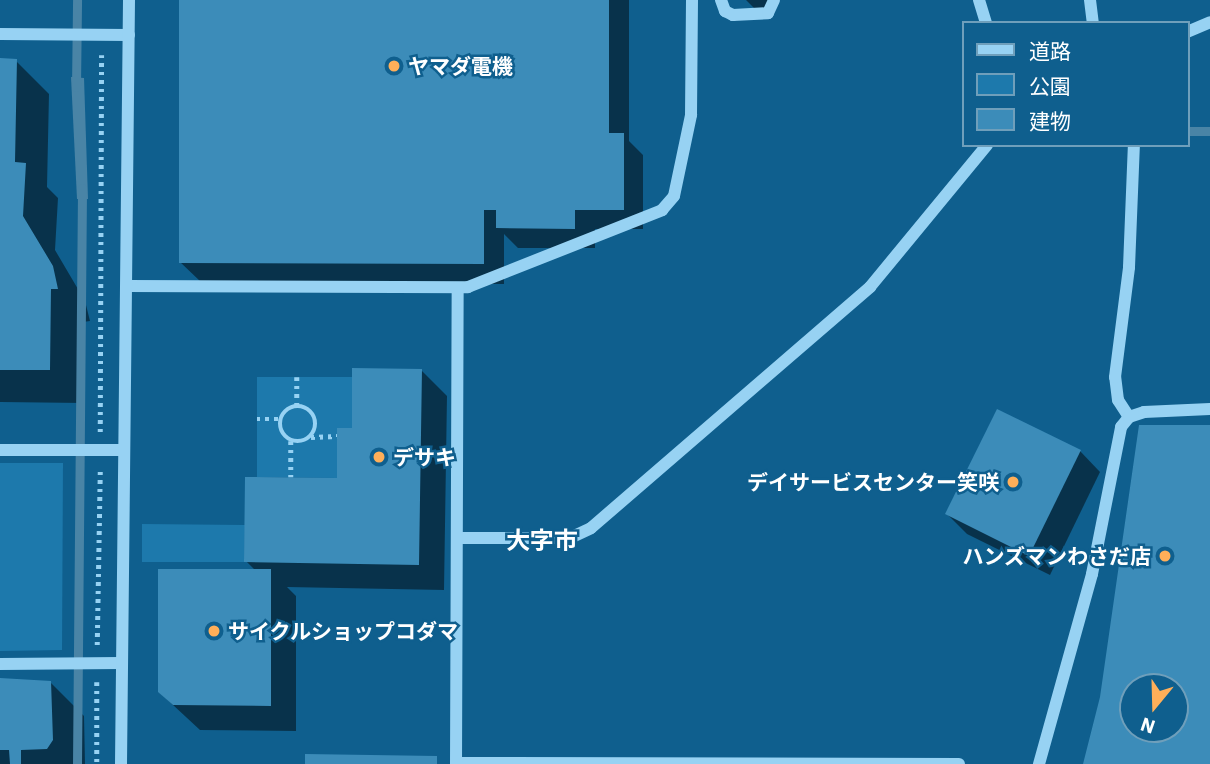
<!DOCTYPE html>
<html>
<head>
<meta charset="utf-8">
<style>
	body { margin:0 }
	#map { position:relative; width:1210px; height:764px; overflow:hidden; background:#0f5f8e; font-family:"IBM Plex Sans","Noto Sans JP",sans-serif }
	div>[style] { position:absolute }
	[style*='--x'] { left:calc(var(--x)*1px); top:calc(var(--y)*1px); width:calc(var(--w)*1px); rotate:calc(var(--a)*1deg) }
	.green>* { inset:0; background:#1d79ac }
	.water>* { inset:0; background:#4984a6 }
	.shadow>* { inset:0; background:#0007 }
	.stream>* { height:9px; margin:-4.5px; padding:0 4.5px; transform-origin:4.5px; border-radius:4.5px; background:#4984a6 }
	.building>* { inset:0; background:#3c8cb9 }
	.path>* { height:4.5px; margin-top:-2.25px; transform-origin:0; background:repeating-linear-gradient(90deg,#97d2f3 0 3.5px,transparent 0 8.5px) }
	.path>.ring { margin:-2.25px; padding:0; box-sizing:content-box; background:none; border:4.5px solid #97d2f3; border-radius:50% }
	.minor>* { height:12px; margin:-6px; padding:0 6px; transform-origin:6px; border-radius:6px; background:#97d2f3 }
	.dots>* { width:19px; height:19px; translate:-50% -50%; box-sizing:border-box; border:4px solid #0f5f8e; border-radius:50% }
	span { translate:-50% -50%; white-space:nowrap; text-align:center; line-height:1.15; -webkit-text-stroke:5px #0f5f8e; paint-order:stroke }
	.poi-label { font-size:21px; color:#fff; font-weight:700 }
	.left { translate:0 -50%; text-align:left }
	.right { translate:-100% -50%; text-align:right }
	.quarter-label { font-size:24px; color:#fff; font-weight:700 }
	.legend { position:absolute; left:962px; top:21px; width:228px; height:126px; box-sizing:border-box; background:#0f5f8e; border:2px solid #6f9fbb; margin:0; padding:9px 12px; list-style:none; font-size:21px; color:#fff }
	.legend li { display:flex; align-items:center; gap:14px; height:35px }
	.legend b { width:35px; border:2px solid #6f9fbb }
	.north { position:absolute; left:1119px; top:673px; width:70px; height:70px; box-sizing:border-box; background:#0f5f8e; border:2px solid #6f9fbb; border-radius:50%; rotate:199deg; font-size:19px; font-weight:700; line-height:28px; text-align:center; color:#fff }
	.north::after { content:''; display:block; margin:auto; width:24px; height:32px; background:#ffaf59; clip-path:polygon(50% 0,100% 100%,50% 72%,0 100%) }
</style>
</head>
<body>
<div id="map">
	<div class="green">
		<i style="clip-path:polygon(257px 377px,352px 377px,352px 428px,337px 428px,337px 478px,257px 477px)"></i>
		<i style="clip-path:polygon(0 463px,63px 463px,62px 650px,0 651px)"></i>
		<i style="clip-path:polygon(142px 524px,245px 525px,244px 562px,142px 562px)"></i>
	</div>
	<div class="water">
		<i style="clip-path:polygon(71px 77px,84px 78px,88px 199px,77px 199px)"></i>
	</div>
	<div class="shadow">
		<i style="clip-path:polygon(181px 0,629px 0,629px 141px,643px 155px,643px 229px,595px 229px,595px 248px,518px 248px,504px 234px,504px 284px,201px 282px,180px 262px)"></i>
		<i style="clip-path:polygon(746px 0,772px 0,772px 8px,754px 8px)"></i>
		<i style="clip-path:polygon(0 60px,16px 61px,49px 94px,47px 187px,58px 198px,55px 250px,85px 301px,90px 321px,83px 322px,83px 403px,0 402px)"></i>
		<i style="clip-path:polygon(421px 370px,447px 396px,444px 590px,287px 587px,296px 596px,296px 731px,200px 730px,159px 692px,256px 571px,246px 561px,338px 479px,353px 430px)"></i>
		<i style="clip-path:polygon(1080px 451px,1100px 472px,1050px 575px,967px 534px,947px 514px)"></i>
		<i style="clip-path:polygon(0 682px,51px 683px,84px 716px,85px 764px,0 764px)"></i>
	</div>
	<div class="stream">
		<i style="--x:76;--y:87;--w:87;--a:-89.3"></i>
		<i style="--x:1187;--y:131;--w:23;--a:0"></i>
		<i style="--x:77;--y:764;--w:576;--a:-89.5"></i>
	</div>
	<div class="building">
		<i style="clip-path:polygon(179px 0,609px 0,609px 133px,624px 133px,624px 210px,575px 210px,575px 229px,496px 228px,496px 210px,484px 210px,484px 264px,179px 263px)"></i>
		<i style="clip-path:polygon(0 58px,17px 59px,15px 162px,26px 163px,23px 216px,53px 266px,58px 289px,51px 289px,50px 370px,0 370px)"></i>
		<i style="clip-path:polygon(352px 368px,422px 369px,419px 565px,244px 562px,245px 477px,337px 478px,337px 428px,352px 428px)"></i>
		<i style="clip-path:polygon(997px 409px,1081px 450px,1029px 556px,945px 514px)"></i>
		<i style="clip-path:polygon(evenodd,1139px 425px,1210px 425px,1210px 764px,1083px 764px,1100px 697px,1139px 425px,1133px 687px,1175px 687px,1175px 729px,1133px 729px,1133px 687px)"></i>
		<i style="clip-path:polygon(158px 569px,271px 569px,271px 706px,173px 705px,158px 692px)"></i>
		<i style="clip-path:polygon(0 678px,51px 681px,53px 740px,47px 749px,21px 750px,21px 764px,10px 764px,9px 750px,0 750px)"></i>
		<i style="clip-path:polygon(305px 754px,437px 756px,437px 764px,305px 764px)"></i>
	</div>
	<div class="path">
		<i style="--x:297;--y:377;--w:28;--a:90"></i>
		<i class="ring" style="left:280px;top:406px;width:31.5px;height:31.5px"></i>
		<i style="--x:257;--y:419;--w:23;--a:0"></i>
		<i style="--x:100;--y:432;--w:377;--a:-89.8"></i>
		<i style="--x:311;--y:437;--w:26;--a:-2"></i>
		<i style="--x:291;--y:441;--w:36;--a:90"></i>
		<i style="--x:97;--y:645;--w:177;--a:-89"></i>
		<i style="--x:97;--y:682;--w:82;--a:90"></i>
	</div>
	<div class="minor">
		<i style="--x:721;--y:0;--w:12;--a:70"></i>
		<i style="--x:725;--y:11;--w:9;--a:27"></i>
		<i style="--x:733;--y:15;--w:35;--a:-3"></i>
		<i style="--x:768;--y:13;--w:14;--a:-65"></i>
		<i style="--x:979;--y:0;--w:24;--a:73"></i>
		<i style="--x:1090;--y:0;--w:23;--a:83"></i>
		<i style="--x:1187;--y:32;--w:25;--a:-23"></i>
		<i style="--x:0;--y:34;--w:129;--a:0.4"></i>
		<i style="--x:128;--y:286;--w:340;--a:0.2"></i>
		<i style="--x:468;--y:287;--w:209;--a:-21.6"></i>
		<i style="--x:662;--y:210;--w:18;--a:-49"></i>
		<i style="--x:674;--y:196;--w:83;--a:-78.1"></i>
		<i style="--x:691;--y:115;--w:115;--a:-89.5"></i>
		<i style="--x:1129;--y:417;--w:20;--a:-123"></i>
		<i style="--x:1118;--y:400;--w:23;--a:-97"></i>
		<i style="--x:1115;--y:377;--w:111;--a:-82.7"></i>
		<i style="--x:1129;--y:267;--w:122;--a:-87.7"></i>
		<i style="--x:0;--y:450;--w:124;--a:0"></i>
		<i style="--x:457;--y:538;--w:113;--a:0"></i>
		<i style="--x:570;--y:538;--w:23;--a:-25"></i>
		<i style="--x:591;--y:528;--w:369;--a:-40.8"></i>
		<i style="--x:870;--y:287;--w:184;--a:-50.5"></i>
		<i style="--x:0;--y:664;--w:121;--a:-0.5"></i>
		<i style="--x:456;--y:763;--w:503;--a:0.11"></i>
		<i style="--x:121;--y:764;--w:764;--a:-89.4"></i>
		<i style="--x:456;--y:764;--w:476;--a:-89.8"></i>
		<i style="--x:1039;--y:764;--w:197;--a:-74.4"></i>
		<i style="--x:1092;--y:574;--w:150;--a:-78.8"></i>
		<i style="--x:1121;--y:427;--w:13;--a:-51"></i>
		<i style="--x:1129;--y:417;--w:16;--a:-18"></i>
		<i style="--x:1144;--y:412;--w:66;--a:-2.6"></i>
	</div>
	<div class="dots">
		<i style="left:394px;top:66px;background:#ffaf59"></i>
		<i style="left:379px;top:457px;background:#ffaf59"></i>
		<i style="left:1013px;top:482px;background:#ffaf59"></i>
		<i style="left:1165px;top:556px;background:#ffaf59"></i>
		<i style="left:214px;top:631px;background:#ffaf59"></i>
	</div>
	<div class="poi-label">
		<span class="left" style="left:408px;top:66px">ヤマダ電機</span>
		<span class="left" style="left:393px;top:457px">デサキ</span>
		<span class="right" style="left:999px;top:482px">デイサービスセンター笑咲</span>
		<span class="right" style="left:1151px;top:556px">ハンズマンわさだ店</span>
		<span class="left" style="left:228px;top:631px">サイクルショップコダマ</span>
	</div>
	<div class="quarter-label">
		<span style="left:542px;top:541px">大字市</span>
	</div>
	<ul class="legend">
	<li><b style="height:9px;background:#97d2f3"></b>道路</li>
	<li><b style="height:19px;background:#1d79ac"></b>公園</li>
	<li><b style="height:19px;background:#3c8cb9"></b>建物</li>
	</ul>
	<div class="north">N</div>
</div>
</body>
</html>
